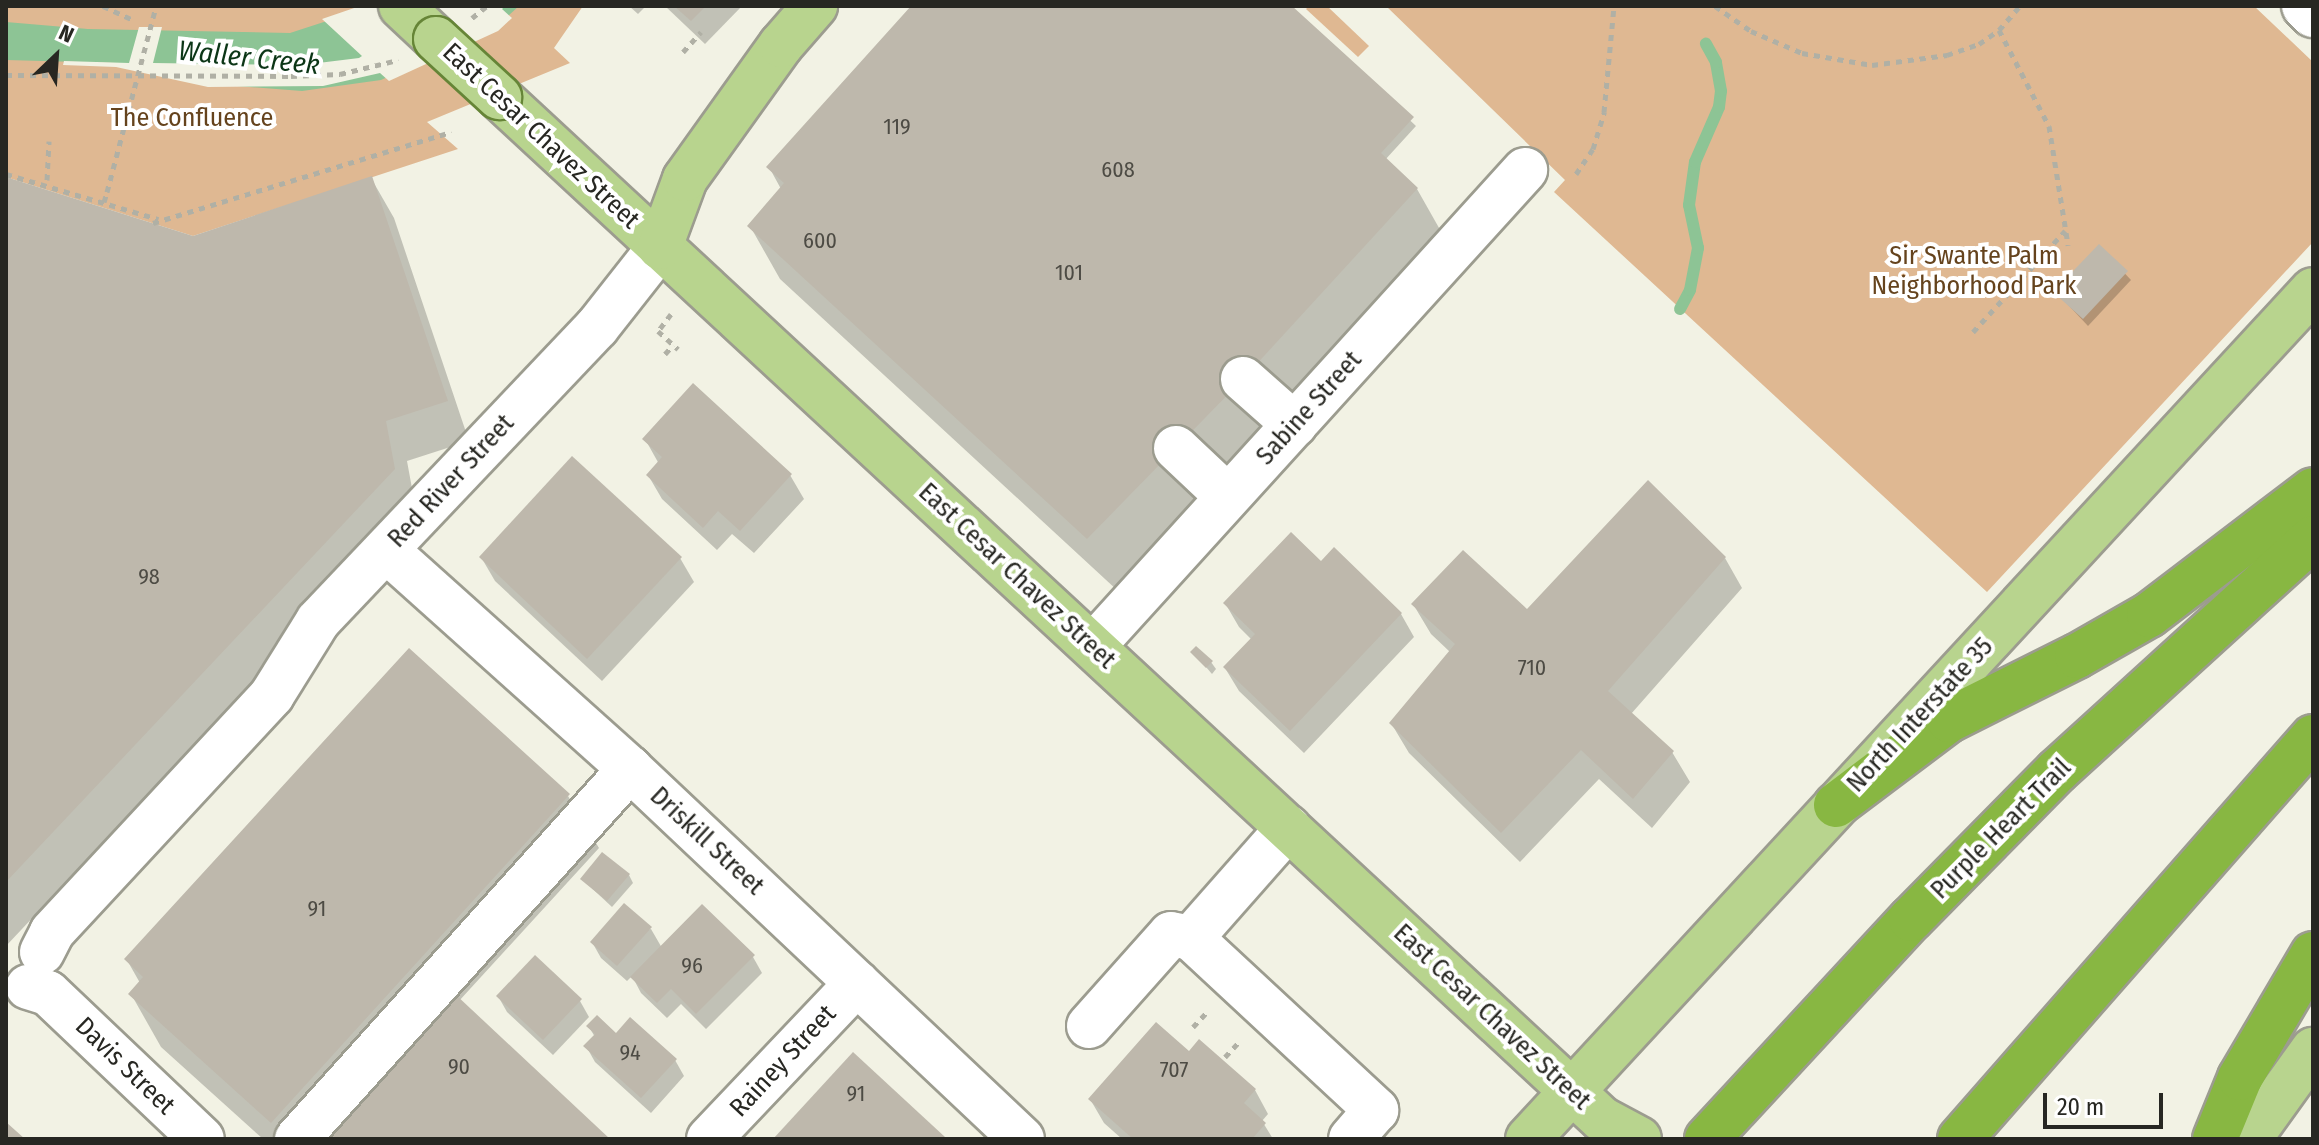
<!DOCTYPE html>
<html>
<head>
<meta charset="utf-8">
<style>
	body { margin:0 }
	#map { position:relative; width:2319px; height:1145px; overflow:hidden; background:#f2f2e4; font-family:"Fira Sans Condensed",sans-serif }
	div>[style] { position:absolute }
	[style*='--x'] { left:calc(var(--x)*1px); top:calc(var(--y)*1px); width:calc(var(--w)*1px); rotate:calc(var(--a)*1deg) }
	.green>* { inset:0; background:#dfb892 }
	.water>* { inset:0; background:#8dc495 }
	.pier>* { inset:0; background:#f2f2e4 }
	.shadow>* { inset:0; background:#0003 }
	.stream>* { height:12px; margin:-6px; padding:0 6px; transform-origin:6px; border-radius:6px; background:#8dc495 }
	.building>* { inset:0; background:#beb8ac }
	.path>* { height:5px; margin-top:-2.5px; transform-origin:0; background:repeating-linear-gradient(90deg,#b0b0a5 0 6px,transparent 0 12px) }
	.roads { filter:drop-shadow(2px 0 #9c9c8f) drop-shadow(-2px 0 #9c9c8f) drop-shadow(0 2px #9c9c8f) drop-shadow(0 -2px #9c9c8f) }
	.minor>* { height:44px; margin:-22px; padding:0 22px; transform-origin:22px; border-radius:22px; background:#fff }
	.major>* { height:44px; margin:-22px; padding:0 22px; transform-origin:22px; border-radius:22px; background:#b8d48e }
	.highway>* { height:44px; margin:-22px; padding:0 22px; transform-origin:22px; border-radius:22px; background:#88b742 }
	.path-bridge>* { height:5px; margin-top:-2.5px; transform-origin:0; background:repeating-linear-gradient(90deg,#b0b0a5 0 6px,transparent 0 12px) }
	.bridges { filter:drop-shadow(2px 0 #668537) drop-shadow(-2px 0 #668537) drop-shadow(0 2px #668537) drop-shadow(0 -2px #668537) }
	.major-bridge>* { height:44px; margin:-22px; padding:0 22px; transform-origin:22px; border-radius:22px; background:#b8d48e }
	span { translate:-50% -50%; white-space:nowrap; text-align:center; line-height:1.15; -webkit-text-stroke:8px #fff; paint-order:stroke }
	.number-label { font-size:22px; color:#4d4b44 }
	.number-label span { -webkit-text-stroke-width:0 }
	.park-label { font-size:26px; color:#65431d }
	.street-label { font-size:26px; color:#272722 }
	.water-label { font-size:28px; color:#0c3617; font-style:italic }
	.frame { position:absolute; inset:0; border:8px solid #272722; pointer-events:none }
	.north { position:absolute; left:16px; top:16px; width:80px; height:80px; -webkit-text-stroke:6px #fff; paint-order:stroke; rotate:25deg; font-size:22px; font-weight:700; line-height:32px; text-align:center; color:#272722 }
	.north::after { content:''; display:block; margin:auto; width:28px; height:36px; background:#272722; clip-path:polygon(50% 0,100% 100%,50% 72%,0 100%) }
	.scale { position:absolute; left:2043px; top:1093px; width:120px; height:36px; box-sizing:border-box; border:4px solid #272722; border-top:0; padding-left:10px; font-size:24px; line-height:28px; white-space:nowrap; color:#272722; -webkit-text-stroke:6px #fff; paint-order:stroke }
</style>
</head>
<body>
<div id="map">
	<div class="green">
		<i style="clip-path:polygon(6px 6px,583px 6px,554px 48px,570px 63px,427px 122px,458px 149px,193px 236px,6px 177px)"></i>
		<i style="clip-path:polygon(1309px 6px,1327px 6px,1369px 46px,1358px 57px,1306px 9px)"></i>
		<i style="clip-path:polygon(1386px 6px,2254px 6px,2313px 62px,2313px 242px,1987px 592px,1554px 192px,1565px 180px)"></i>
	</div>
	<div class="water">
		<i style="clip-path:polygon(373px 6px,519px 6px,496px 27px,381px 80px,302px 91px,199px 83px,116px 63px,6px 60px,6px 22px,88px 29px,290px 33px)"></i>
	</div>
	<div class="pier">
		<i style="clip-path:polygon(360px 6px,505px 6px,502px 9px,512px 18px,498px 31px,389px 81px,380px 73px,323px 86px,208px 87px,116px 67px,63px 65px,64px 61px,129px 63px,139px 27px,162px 27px,153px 63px,302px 65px,359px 58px,362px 56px,322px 19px)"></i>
	</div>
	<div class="shadow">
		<i style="clip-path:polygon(629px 6px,646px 6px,638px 14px)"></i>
		<i style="clip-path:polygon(665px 6px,742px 6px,705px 44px)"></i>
		<i style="clip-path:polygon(914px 6px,1289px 6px,1416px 126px,1385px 160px,1417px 189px,1447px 242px,1118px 591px,780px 279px,750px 226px,781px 189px,769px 167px)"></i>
		<i style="clip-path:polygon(371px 178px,394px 218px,469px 441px,407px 461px,416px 510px,6px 946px,6px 180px,193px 238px)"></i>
		<i style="clip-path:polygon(2099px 246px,2131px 280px,2088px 326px,2056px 292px)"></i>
		<i style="clip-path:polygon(645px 439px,790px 475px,804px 499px,754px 553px,732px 534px,717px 550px,662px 499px,648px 475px,659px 464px)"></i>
		<i style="clip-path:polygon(481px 557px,680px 558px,694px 582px,602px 681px,495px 581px)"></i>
		<i style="clip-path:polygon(1725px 558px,1742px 588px,1631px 714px,1672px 752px,1690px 782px,1652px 828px,1599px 779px,1520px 862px,1409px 753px,1391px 723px,1450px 652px,1431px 634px,1413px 604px,1527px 612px)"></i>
		<i style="clip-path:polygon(1321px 564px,1401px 614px,1414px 637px,1304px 753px,1239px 691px,1225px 668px,1252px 640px,1239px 627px,1225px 603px)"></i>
		<i style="clip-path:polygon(1193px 652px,1211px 662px,1216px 669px,1212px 674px)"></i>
		<i style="clip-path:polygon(568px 796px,599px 848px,459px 1001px,607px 1139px,263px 1139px,161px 1047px,131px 994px,140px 983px,127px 960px)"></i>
		<i style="clip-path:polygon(629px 875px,633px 883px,612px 907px,582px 879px)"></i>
		<i style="clip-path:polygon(651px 929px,662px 948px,753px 957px,762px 973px,706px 1029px,681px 1004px,667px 1018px,641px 993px,632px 976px,627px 981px,601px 958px,592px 942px)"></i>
		<i style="clip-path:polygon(498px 996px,580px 1001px,589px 1017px,553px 1055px,507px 1012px)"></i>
		<i style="clip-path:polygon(589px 1027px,675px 1060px,684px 1076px,651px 1113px,595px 1062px,586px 1046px,595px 1037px)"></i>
		<i style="clip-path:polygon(1189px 1053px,1255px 1090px,1268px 1114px,1262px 1121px,1273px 1139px,1122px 1139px,1104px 1123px,1090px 1099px)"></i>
	</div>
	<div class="stream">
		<i style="--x:1680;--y:309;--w:21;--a:-62"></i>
		<i style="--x:1690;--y:290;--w:43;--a:-79.2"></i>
		<i style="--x:1698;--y:248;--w:44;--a:-101.8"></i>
		<i style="--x:1689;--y:205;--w:43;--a:-82.1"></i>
		<i style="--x:1695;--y:162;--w:60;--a:-66.4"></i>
		<i style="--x:1719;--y:107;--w:16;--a:-83"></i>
		<i style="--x:1721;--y:91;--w:29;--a:-100"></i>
		<i style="--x:1716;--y:62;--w:21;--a:-119"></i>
	</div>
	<div class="building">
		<i style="clip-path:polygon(674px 6px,706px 6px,691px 21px)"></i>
		<i style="clip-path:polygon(911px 6px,1292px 6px,1414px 117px,1381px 153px,1418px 188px,1243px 379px,1087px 539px,747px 226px,784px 183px,766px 167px)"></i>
		<i style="clip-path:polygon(372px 176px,448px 401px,386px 421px,395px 469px,6px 882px,6px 177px,193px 236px)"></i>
		<i style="clip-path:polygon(2099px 244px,2128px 271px,2083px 319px,2053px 292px)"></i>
		<i style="clip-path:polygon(693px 383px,792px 474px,740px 531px,718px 511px,703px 528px,646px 475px,662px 457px,642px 439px)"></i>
		<i style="clip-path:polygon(572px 456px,682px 557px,587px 659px,479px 557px)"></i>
		<i style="clip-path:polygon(1648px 480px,1726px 557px,1608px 691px,1674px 751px,1633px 799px,1581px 750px,1501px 833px,1389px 723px,1455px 644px,1411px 604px,1463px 550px,1527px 609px)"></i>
		<i style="clip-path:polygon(1291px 532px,1321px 561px,1334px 547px,1402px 613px,1290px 731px,1223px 667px,1255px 634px,1223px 603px)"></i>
		<i style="clip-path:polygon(1196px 646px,1213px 661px,1206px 668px,1190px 652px)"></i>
		<i style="clip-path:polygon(409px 648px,570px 794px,271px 1123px,128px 994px,143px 977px,124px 959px)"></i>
		<i style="clip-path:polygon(602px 852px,630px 874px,607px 901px,580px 879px)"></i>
		<i style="clip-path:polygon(624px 903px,652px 927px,617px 966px,590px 942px)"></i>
		<i style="clip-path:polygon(702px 904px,755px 955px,696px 1014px,671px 989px,657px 1003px,630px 977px)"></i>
		<i style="clip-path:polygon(535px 955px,582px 999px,543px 1040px,496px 996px)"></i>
		<i style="clip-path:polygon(455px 994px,610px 1139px,319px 1139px)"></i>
		<i style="clip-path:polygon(597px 1015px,616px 1033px,630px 1017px,677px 1059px,641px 1098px,583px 1046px,595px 1034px,586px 1026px)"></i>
		<i style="clip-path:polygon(1156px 1022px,1189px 1051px,1199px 1039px,1256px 1089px,1244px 1103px,1266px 1123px,1252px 1139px,1133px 1139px,1088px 1099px)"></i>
		<i style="clip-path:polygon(853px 1052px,945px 1137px,943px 1139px,773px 1139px)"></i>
		<i style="clip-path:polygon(6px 1122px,25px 1139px,6px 1139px)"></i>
	</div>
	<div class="path">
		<i style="--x:103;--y:6;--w:31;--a:25"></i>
		<i style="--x:1715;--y:6;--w:44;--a:34.8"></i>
		<i style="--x:1751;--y:31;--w:56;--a:23.3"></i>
		<i style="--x:1802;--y:53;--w:71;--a:9.7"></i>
		<i style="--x:1872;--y:65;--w:76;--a:-7.6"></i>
		<i style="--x:1947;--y:55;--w:34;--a:-19"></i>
		<i style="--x:1979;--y:44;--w:24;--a:-35"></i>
		<i style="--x:1999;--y:30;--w:32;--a:-49"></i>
		<i style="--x:472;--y:18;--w:19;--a:-39"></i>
		<i style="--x:1999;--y:30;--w:108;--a:62.5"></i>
		<i style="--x:2049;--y:126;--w:121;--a:80.9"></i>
		<i style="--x:683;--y:52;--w:27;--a:-48"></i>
		<i style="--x:6;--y:75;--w:285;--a:0.2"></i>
		<i style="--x:291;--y:76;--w:49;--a:-2.3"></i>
		<i style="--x:340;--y:74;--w:60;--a:-13.6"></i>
		<i style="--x:6;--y:174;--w:159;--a:16.5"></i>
		<i style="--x:1576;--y:174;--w:30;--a:-56"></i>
		<i style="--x:1593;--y:149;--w:39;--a:-73"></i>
		<i style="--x:1604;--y:112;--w:106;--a:-84.6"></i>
		<i style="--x:47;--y:180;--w:39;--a:-87"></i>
		<i style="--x:104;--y:202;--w:10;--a:-73"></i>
		<i style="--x:153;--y:223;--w:312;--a:-17"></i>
		<i style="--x:671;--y:314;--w:21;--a:127"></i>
		<i style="--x:658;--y:331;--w:27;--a:42"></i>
		<i style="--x:1973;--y:332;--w:137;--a:-47.7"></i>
		<i style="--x:665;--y:354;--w:12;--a:-48"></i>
		<i style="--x:1193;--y:1027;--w:22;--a:-47"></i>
		<i style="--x:1225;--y:1057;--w:22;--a:-47"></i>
	</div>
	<div class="roads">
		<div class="minor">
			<i style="--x:2304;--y:6;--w:13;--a:45"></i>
			<i style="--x:1243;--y:379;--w:69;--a:41.5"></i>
			<i style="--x:1176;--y:448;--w:71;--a:43.3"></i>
			<i style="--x:386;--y:550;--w:328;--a:41.9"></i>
			<i style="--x:630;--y:769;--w:539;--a:43.35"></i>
			<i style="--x:1093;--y:646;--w:643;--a:-47.77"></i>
			<i style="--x:1191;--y:938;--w:147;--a:-48.6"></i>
			<i style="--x:42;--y:952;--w:22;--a:-63"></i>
			<i style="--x:52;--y:932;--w:323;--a:-47.1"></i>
			<i style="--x:272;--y:695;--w:87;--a:-58.1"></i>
			<i style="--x:318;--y:621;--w:405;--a:-46.5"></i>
			<i style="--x:597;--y:327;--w:102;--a:-51.8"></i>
			<i style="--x:28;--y:987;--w:21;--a:17"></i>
			<i style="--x:48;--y:993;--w:212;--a:43.5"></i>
			<i style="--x:1089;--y:1026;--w:123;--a:-48.3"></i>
			<i style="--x:1171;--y:934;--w:20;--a:11"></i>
			<i style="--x:1191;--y:938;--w:253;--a:42.9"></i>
			<i style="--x:1376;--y:1110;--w:38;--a:131"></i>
			<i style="--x:297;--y:1139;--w:498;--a:-48"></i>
			<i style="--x:709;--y:1139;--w:215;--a:-46.5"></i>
		</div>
		<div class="major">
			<i style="--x:401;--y:6;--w:48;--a:43.3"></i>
			<i style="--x:499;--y:97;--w:1504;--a:42.82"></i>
			<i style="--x:1602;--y:1119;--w:42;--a:28.4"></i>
			<i style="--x:660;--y:247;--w:72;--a:-69.8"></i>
			<i style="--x:685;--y:179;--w:165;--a:-54.4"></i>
			<i style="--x:781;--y:45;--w:52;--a:-48.9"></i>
			<i style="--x:1528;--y:1139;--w:1156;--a:-47.24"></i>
			<i style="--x:2249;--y:1139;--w:110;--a:-54.3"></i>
		</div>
		<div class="highway">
			<i style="--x:1836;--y:805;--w:141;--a:-37"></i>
			<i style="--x:1949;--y:720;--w:143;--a:-26.6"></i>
			<i style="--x:2077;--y:656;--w:83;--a:-29.7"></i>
			<i style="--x:2149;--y:615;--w:206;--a:-37.3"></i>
			<i style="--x:1707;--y:1139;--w:300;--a:-47.2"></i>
			<i style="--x:1911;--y:919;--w:208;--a:-45.4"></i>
			<i style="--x:2057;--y:771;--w:346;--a:-42.3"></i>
			<i style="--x:1960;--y:1139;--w:535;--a:-48.71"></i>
			<i style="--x:2215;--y:1139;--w:66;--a:-67.7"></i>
			<i style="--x:2240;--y:1078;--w:144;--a:-59.5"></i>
		</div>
	</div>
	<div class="path-bridge">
		<i style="--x:107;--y:192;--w:192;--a:-75.2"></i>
	</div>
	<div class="bridges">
		<div class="major-bridge">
			<i style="--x:436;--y:39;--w:86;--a:42.6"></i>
		</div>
	</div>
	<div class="number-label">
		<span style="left:897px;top:127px">119</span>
		<span style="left:1118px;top:170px">608</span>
		<span style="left:820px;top:241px">600</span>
		<span style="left:1069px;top:273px">101</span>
		<span style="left:149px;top:577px">98</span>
		<span style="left:1532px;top:668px">710</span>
		<span style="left:317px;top:909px">91</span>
		<span style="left:692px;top:966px">96</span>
		<span style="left:630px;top:1053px">94</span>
		<span style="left:459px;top:1067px">90</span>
		<span style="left:1174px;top:1070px">707</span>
		<span style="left:856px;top:1094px">91</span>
	</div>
	<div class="park-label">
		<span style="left:192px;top:118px">The Confluence</span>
		<span style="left:1974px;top:271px">Sir Swante Palm<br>Neighborhood Park</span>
	</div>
	<div class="street-label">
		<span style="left:541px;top:136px;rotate:43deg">East Cesar Chavez Street</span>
		<span style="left:1309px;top:408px;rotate:-48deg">Sabine Street</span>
		<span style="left:451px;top:481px;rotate:-47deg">Red River Street</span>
		<span style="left:1017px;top:576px;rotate:43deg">East Cesar Chavez Street</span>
		<span style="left:1920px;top:715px;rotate:-47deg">North Interstate 35</span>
		<span style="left:2001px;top:829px;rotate:-45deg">Purple Heart Trail</span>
		<span style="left:707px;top:841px;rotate:43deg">Driskill Street</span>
		<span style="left:1492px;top:1017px;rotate:43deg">East Cesar Chavez Street</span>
		<span style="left:783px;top:1061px;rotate:-47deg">Rainey Street</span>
		<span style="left:125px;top:1066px;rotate:44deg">Davis Street</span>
	</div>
	<div class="water-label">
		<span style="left:249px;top:58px;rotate:6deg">Waller Creek</span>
	</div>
	<div class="frame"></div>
	<div class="north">N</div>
	<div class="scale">20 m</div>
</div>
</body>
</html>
